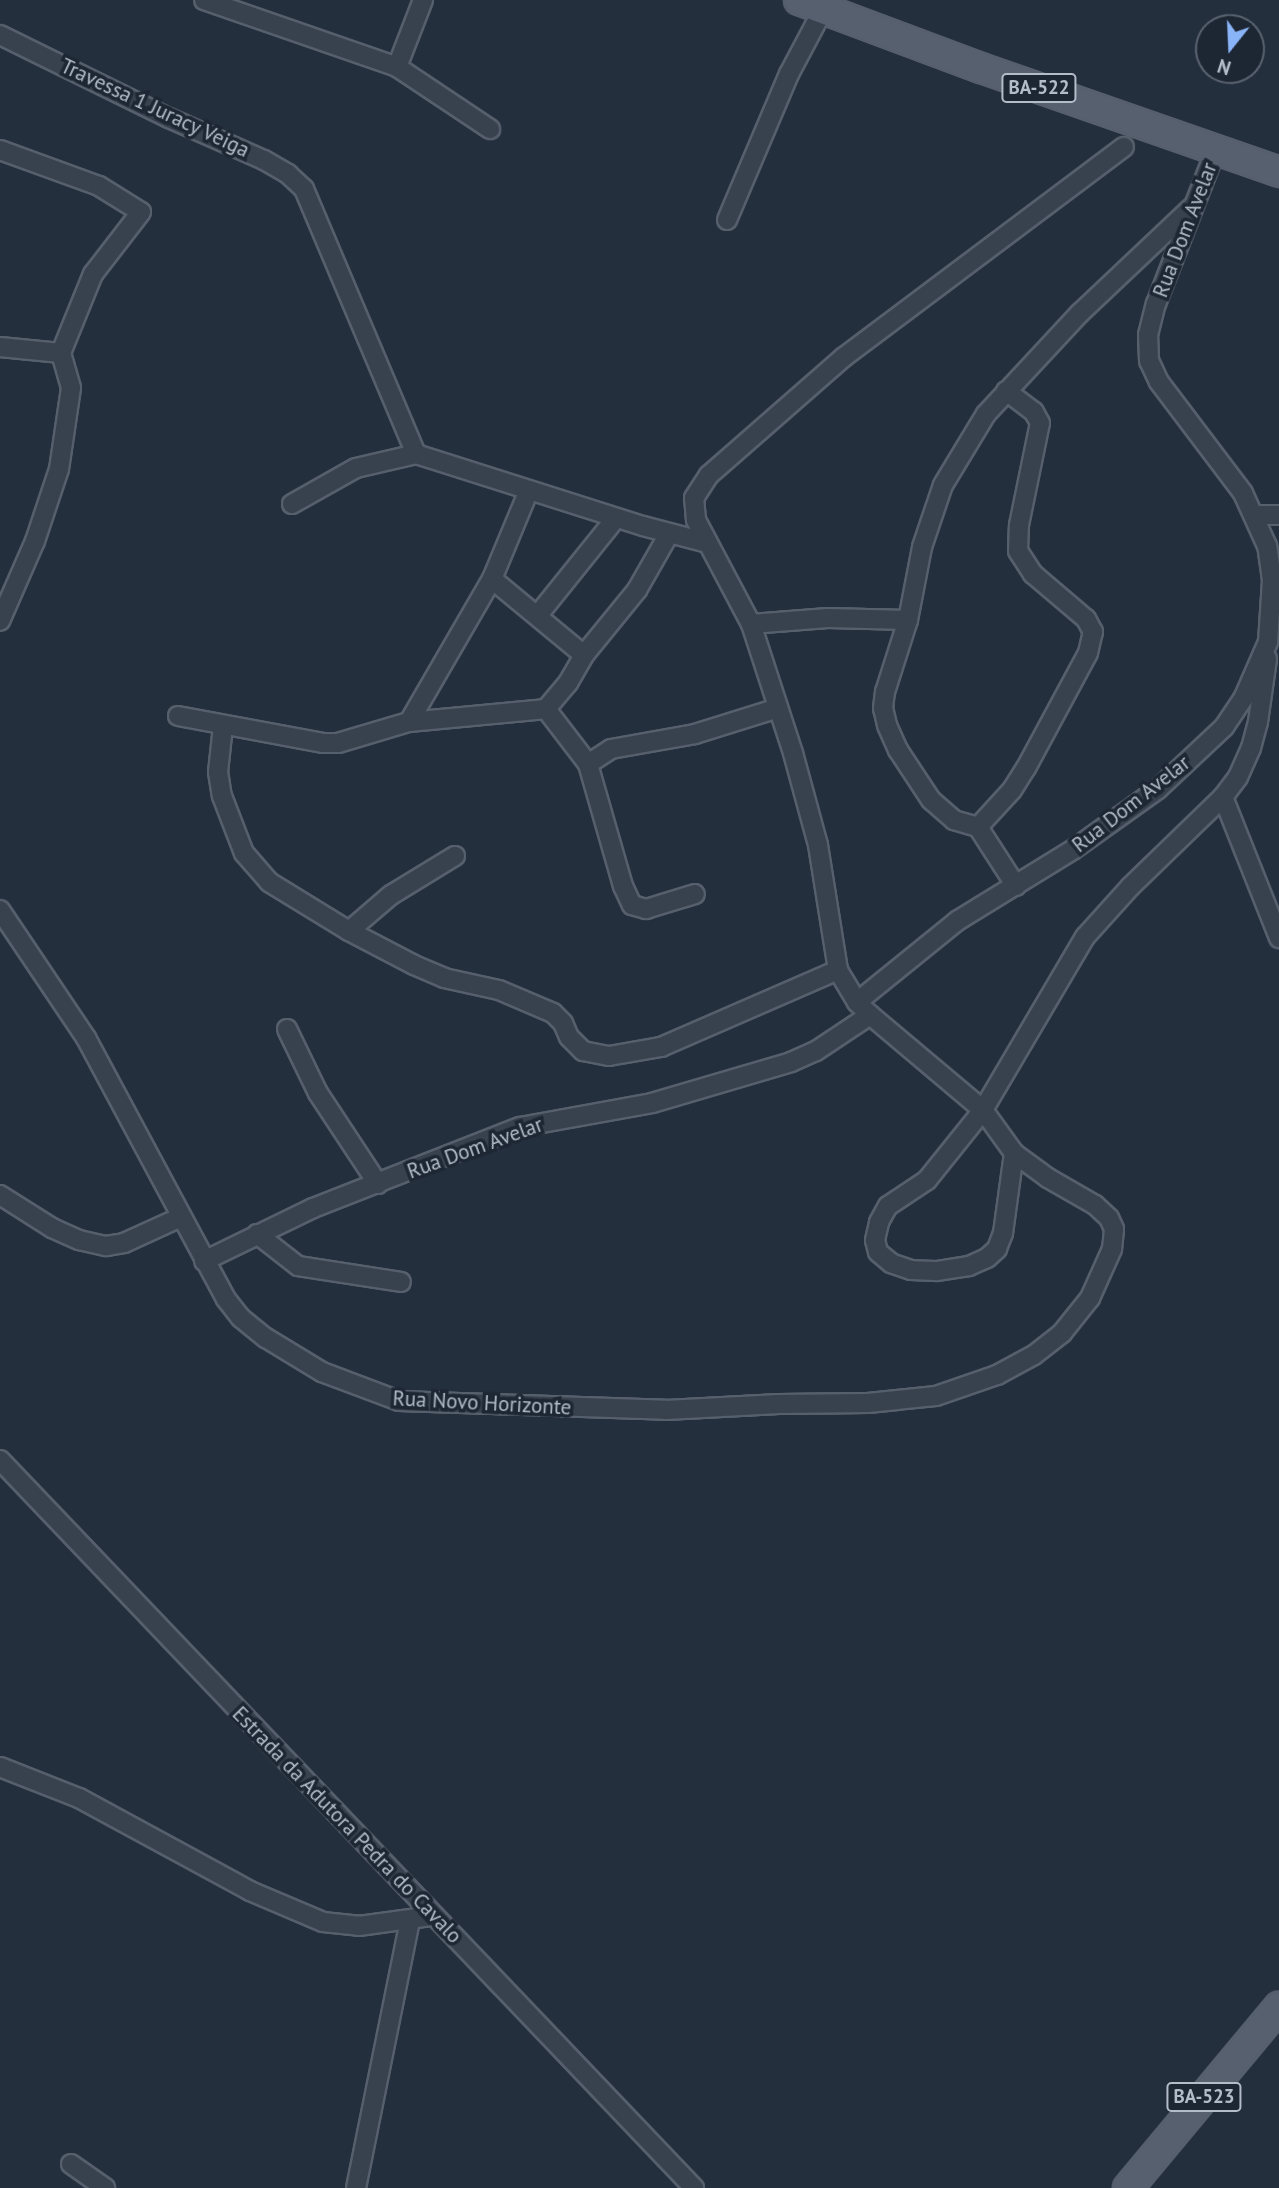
<!DOCTYPE html>
<html>
<head>
<meta charset="utf-8">
<style>
	body { margin:0 }
	#map { position:relative; width:1279px; height:2188px; overflow:hidden; background:#242f3e; font-family:"PT Sans",sans-serif }
	div>[style] { position:absolute }
	[style*='--x'] { left:calc(var(--x)*1px); top:calc(var(--y)*1px); width:calc(var(--w)*1px); rotate:calc(var(--a)*1deg) }
	.roads { filter:drop-shadow(2px 0 #565f6c) drop-shadow(-2px 0 #565f6c) drop-shadow(0 2px #565f6c) drop-shadow(0 -2px #565f6c) }
	.minor>* { height:18px; margin:-9px; padding:0 9px; transform-origin:9px; border-radius:9px; background:#38414e }
	.primary>* { height:28px; margin:-14px; padding:0 14px; transform-origin:14px; border-radius:14px; background:#56606e }
	span { translate:-50% -50%; white-space:nowrap; text-align:center; line-height:1.15; -webkit-text-stroke:7px #1d2633; paint-order:stroke }
	.shield-label span { padding:2px 5px; background:#1d2633; border:2px solid; border-radius:5px; -webkit-text-stroke-width:0 }
	.shield-label { font-size:19px; color:#b4bcc9; font-weight:700 }
	.street-label { font-size:21px; color:#b4bcc9 }
	.north { position:absolute; left:1195px; top:14px; width:70px; height:70px; box-sizing:border-box; background:#1d2633; border:2px solid #59626f; border-radius:50%; rotate:198deg; font-size:19px; font-weight:700; line-height:28px; text-align:center; color:#b4bcc9 }
	.north::after { content:''; display:block; margin:auto; width:24px; height:32px; background:#8ab4f8; clip-path:polygon(50% 0,100% 100%,50% 72%,0 100%) }
</style>
</head>
<body>
<div id="map">
	<div class="roads">
		<div class="minor">
			<i style="--x:204;--y:0;--w:204;--a:19.1"></i>
			<i style="--x:397;--y:67;--w:72;--a:-68.8"></i>
			<i style="--x:0;--y:35;--w:188;--a:26.2"></i>
			<i style="--x:169;--y:118;--w:104;--a:23.9"></i>
			<i style="--x:264;--y:160;--w:28;--a:30"></i>
			<i style="--x:288;--y:174;--w:22;--a:43"></i>
			<i style="--x:304;--y:189;--w:288;--a:67.1"></i>
			<i style="--x:416;--y:454;--w:238;--a:17.6"></i>
			<i style="--x:643;--y:526;--w:67;--a:14.7"></i>
			<i style="--x:397;--y:67;--w:112;--a:33.7"></i>
			<i style="--x:0;--y:150;--w:105;--a:20"></i>
			<i style="--x:99;--y:186;--w:49;--a:31.8"></i>
			<i style="--x:141;--y:212;--w:78;--a:127.7"></i>
			<i style="--x:93;--y:274;--w:85;--a:112.1"></i>
			<i style="--x:61;--y:353;--w:36;--a:74"></i>
			<i style="--x:71;--y:388;--w:82;--a:98.4"></i>
			<i style="--x:59;--y:469;--w:76;--a:108.4"></i>
			<i style="--x:35;--y:541;--w:87;--a:113.6"></i>
			<i style="--x:727;--y:220;--w:159;--a:-67"></i>
			<i style="--x:789;--y:74;--w:75;--a:-62.1"></i>
			<i style="--x:0;--y:347;--w:61;--a:5.6"></i>
			<i style="--x:292;--y:504;--w:73;--a:-29.4"></i>
			<i style="--x:356;--y:468;--w:62;--a:-13.1"></i>
			<i style="--x:1254;--y:515;--w:25;--a:0"></i>
			<i style="--x:492;--y:579;--w:96;--a:-67.4"></i>
			<i style="--x:538;--y:615;--w:124;--a:-51.2"></i>
			<i style="--x:751;--y:624;--w:77;--a:-4.5"></i>
			<i style="--x:828;--y:618;--w:80;--a:1.4"></i>
			<i style="--x:546;--y:709;--w:34;--a:-50"></i>
			<i style="--x:568;--y:683;--w:32;--a:-60"></i>
			<i style="--x:584;--y:655;--w:84;--a:-50.8"></i>
			<i style="--x:637;--y:590;--w:64;--a:-60.3"></i>
			<i style="--x:178;--y:716;--w:147;--a:10.5"></i>
			<i style="--x:323;--y:743;--w:15;--a:0"></i>
			<i style="--x:338;--y:743;--w:74;--a:-16.5"></i>
			<i style="--x:409;--y:722;--w:138;--a:-5.4"></i>
			<i style="--x:546;--y:709;--w:69;--a:52.6"></i>
			<i style="--x:588;--y:764;--w:127;--a:74"></i>
			<i style="--x:623;--y:886;--w:21;--a:65"></i>
			<i style="--x:632;--y:905;--w:15;--a:16"></i>
			<i style="--x:646;--y:909;--w:51;--a:-17"></i>
			<i style="--x:409;--y:722;--w:165;--a:-59.9"></i>
			<i style="--x:492;--y:579;--w:119;--a:39.6"></i>
			<i style="--x:223;--y:726;--w:46;--a:96.2"></i>
			<i style="--x:218;--y:772;--w:24;--a:81"></i>
			<i style="--x:222;--y:796;--w:61;--a:68.9"></i>
			<i style="--x:244;--y:853;--w:38;--a:49"></i>
			<i style="--x:269;--y:882;--w:94;--a:31.5"></i>
			<i style="--x:349;--y:931;--w:73;--a:27.6"></i>
			<i style="--x:414;--y:965;--w:33;--a:23"></i>
			<i style="--x:444;--y:978;--w:56;--a:12.3"></i>
			<i style="--x:499;--y:990;--w:59;--a:23.1"></i>
			<i style="--x:553;--y:1013;--w:14;--a:45"></i>
			<i style="--x:563;--y:1023;--w:15;--a:67"></i>
			<i style="--x:569;--y:1037;--w:20;--a:45"></i>
			<i style="--x:583;--y:1051;--w:26;--a:11"></i>
			<i style="--x:609;--y:1056;--w:53;--a:-9.8"></i>
			<i style="--x:661;--y:1047;--w:193;--a:-23.5"></i>
			<i style="--x:588;--y:764;--w:27;--a:-33"></i>
			<i style="--x:611;--y:749;--w:85;--a:-10.1"></i>
			<i style="--x:695;--y:734;--w:87;--a:-17.4"></i>
			<i style="--x:1223;--y:797;--w:152;--a:68.3"></i>
			<i style="--x:978;--y:827;--w:50;--a:-47.4"></i>
			<i style="--x:1012;--y:790;--w:26;--a:-58"></i>
			<i style="--x:1026;--y:768;--w:131;--a:-61.7"></i>
			<i style="--x:1088;--y:653;--w:22;--a:-77"></i>
			<i style="--x:1093;--y:632;--w:15;--a:-118"></i>
			<i style="--x:1086;--y:619;--w:70;--a:-139.7"></i>
			<i style="--x:1033;--y:574;--w:27;--a:-123"></i>
			<i style="--x:1018;--y:551;--w:26;--a:-88"></i>
			<i style="--x:1019;--y:525;--w:104;--a:-78.4"></i>
			<i style="--x:1040;--y:423;--w:13;--a:-119"></i>
			<i style="--x:1034;--y:412;--w:35;--a:-143"></i>
			<i style="--x:1016;--y:886;--w:70;--a:-122.8"></i>
			<i style="--x:978;--y:827;--w:25;--a:-164"></i>
			<i style="--x:954;--y:820;--w:30;--a:-139"></i>
			<i style="--x:931;--y:800;--w:60;--a:-123.4"></i>
			<i style="--x:898;--y:750;--w:27;--a:-114"></i>
			<i style="--x:887;--y:725;--w:17;--a:-103"></i>
			<i style="--x:883;--y:708;--w:16;--a:-83"></i>
			<i style="--x:885;--y:692;--w:76;--a:-72.3"></i>
			<i style="--x:908;--y:620;--w:74;--a:-79.1"></i>
			<i style="--x:922;--y:547;--w:65;--a:-71.3"></i>
			<i style="--x:943;--y:485;--w:83;--a:-58.8"></i>
			<i style="--x:986;--y:414;--w:138;--a:-47.1"></i>
			<i style="--x:1080;--y:313;--w:153;--a:-43.4"></i>
			<i style="--x:0;--y:910;--w:154;--a:56.1"></i>
			<i style="--x:86;--y:1038;--w:296;--a:61.8"></i>
			<i style="--x:226;--y:1299;--w:24;--a:52"></i>
			<i style="--x:241;--y:1318;--w:32;--a:39"></i>
			<i style="--x:266;--y:1338;--w:66;--a:31.3"></i>
			<i style="--x:322;--y:1372;--w:82;--a:20.6"></i>
			<i style="--x:399;--y:1401;--w:267;--a:1.9"></i>
			<i style="--x:666;--y:1410;--w:113;--a:-3"></i>
			<i style="--x:779;--y:1404;--w:89;--a:-0.6"></i>
			<i style="--x:868;--y:1403;--w:68;--a:-5.9"></i>
			<i style="--x:936;--y:1396;--w:65;--a:-19"></i>
			<i style="--x:997;--y:1375;--w:42;--a:-28.4"></i>
			<i style="--x:1034;--y:1355;--w:36;--a:-38"></i>
			<i style="--x:1062;--y:1333;--w:45;--a:-51.3"></i>
			<i style="--x:1090;--y:1298;--w:54;--a:-65.8"></i>
			<i style="--x:1112;--y:1249;--w:20;--a:-84"></i>
			<i style="--x:1114;--y:1229;--w:12;--a:-114"></i>
			<i style="--x:1109;--y:1218;--w:19;--a:-137"></i>
			<i style="--x:1095;--y:1205;--w:54;--a:-150.1"></i>
			<i style="--x:1048;--y:1178;--w:42;--a:-143.7"></i>
			<i style="--x:1014;--y:1153;--w:53;--a:-125.8"></i>
			<i style="--x:983;--y:1110;--w:148;--a:-139.9"></i>
			<i style="--x:870;--y:1015;--w:18;--a:-135"></i>
			<i style="--x:857;--y:1002;--w:37;--a:-121"></i>
			<i style="--x:838;--y:970;--w:127;--a:-99.1"></i>
			<i style="--x:818;--y:845;--w:95;--a:-105.2"></i>
			<i style="--x:793;--y:753;--w:136;--a:-108"></i>
			<i style="--x:751;--y:624;--w:118;--a:-117.9"></i>
			<i style="--x:696;--y:520;--w:22;--a:-95"></i>
			<i style="--x:694;--y:498;--w:27;--a:-57"></i>
			<i style="--x:709;--y:475;--w:179;--a:-41.2"></i>
			<i style="--x:844;--y:357;--w:350;--a:-36.9"></i>
			<i style="--x:349;--y:931;--w:55;--a:-40.6"></i>
			<i style="--x:391;--y:895;--w:75;--a:-31.4"></i>
			<i style="--x:857;--y:1002;--w:129;--a:-39"></i>
			<i style="--x:957;--y:921;--w:137;--a:-31.6"></i>
			<i style="--x:1074;--y:849;--w:103;--a:-35.5"></i>
			<i style="--x:1158;--y:789;--w:91;--a:-43.2"></i>
			<i style="--x:1224;--y:727;--w:34;--a:-56"></i>
			<i style="--x:1243;--y:699;--w:62;--a:-66.3"></i>
			<i style="--x:1268;--y:642;--w:62;--a:-86.3"></i>
			<i style="--x:1272;--y:580;--w:34;--a:-98"></i>
			<i style="--x:1267;--y:546;--w:58;--a:-114.4"></i>
			<i style="--x:1243;--y:493;--w:139;--a:-127.1"></i>
			<i style="--x:1159;--y:382;--w:23;--a:-115"></i>
			<i style="--x:1149;--y:361;--w:26;--a:-92"></i>
			<i style="--x:1148;--y:335;--w:32;--a:-76"></i>
			<i style="--x:1156;--y:304;--w:166;--a:-68.8"></i>
			<i style="--x:287;--y:1029;--w:71;--a:64.2"></i>
			<i style="--x:318;--y:1093;--w:109;--a:56.6"></i>
			<i style="--x:1014;--y:1153;--w:81;--a:97.8"></i>
			<i style="--x:1003;--y:1233;--w:17;--a:111"></i>
			<i style="--x:997;--y:1249;--w:13;--a:138"></i>
			<i style="--x:987;--y:1258;--w:20;--a:156"></i>
			<i style="--x:969;--y:1266;--w:33;--a:171"></i>
			<i style="--x:936;--y:1271;--w:25;--a:-178"></i>
			<i style="--x:911;--y:1270;--w:21;--a:-161"></i>
			<i style="--x:891;--y:1263;--w:17;--a:-140"></i>
			<i style="--x:878;--y:1252;--w:12;--a:-104"></i>
			<i style="--x:875;--y:1240;--w:18;--a:-77"></i>
			<i style="--x:879;--y:1222;--w:18;--a:-61"></i>
			<i style="--x:888;--y:1206;--w:47;--a:-33.7"></i>
			<i style="--x:927;--y:1180;--w:90;--a:-51.3"></i>
			<i style="--x:983;--y:1110;--w:201;--a:-59.5"></i>
			<i style="--x:1085;--y:937;--w:67;--a:-48"></i>
			<i style="--x:1130;--y:887;--w:129;--a:-44.1"></i>
			<i style="--x:1223;--y:797;--w:25;--a:-53"></i>
			<i style="--x:1238;--y:777;--w:32;--a:-66"></i>
			<i style="--x:1251;--y:748;--w:27;--a:-75"></i>
			<i style="--x:1258;--y:722;--w:64;--a:-81.9"></i>
			<i style="--x:0;--y:1195;--w:62;--a:32.4"></i>
			<i style="--x:52;--y:1228;--w:30;--a:24"></i>
			<i style="--x:79;--y:1240;--w:28;--a:13"></i>
			<i style="--x:106;--y:1246;--w:18;--a:-9"></i>
			<i style="--x:124;--y:1243;--w:63;--a:-24.5"></i>
			<i style="--x:257;--y:1234;--w:52;--a:38"></i>
			<i style="--x:298;--y:1266;--w:104;--a:8.8"></i>
			<i style="--x:204;--y:1261;--w:121;--a:-25.9"></i>
			<i style="--x:313;--y:1208;--w:222;--a:-21.4"></i>
			<i style="--x:520;--y:1127;--w:134;--a:-10.3"></i>
			<i style="--x:652;--y:1103;--w:145;--a:-16.4"></i>
			<i style="--x:791;--y:1062;--w:27;--a:-24"></i>
			<i style="--x:816;--y:1051;--w:65;--a:-33.7"></i>
			<i style="--x:0;--y:1460;--w:1006;--a:46.37"></i>
			<i style="--x:0;--y:1767;--w:85;--a:21.4"></i>
			<i style="--x:79;--y:1798;--w:195;--a:28.5"></i>
			<i style="--x:250;--y:1891;--w:79;--a:23"></i>
			<i style="--x:323;--y:1922;--w:36;--a:6"></i>
			<i style="--x:359;--y:1926;--w:74;--a:-7.8"></i>
			<i style="--x:71;--y:2164;--w:42;--a:35.2"></i>
			<i style="--x:356;--y:2188;--w:273;--a:-78.6"></i>
		</div>
		<div class="primary">
			<i style="--x:799;--y:0;--w:194;--a:20.5"></i>
			<i style="--x:981;--y:68;--w:316;--a:19.2"></i>
			<i style="--x:1128;--y:2188;--w:236;--a:-50.2"></i>
		</div>
	</div>
	<div class="shield-label">
		<span style="left:1039px;top:88px">BA-522</span>
		<span style="left:1204px;top:2097px">BA-523</span>
	</div>
	<div class="street-label">
		<span style="left:155px;top:108px;rotate:25deg">Travessa 1 Juracy Veiga</span>
		<span style="left:1185px;top:230px;rotate:-69deg">Rua Dom Avelar</span>
		<span style="left:1131px;top:804px;rotate:-38deg">Rua Dom Avelar</span>
		<span style="left:475px;top:1148px;rotate:-20deg">Rua Dom Avelar</span>
		<span style="left:482px;top:1403px;rotate:3deg">Rua Novo Horizonte</span>
		<span style="left:347px;top:1825px;rotate:46deg">Estrada da Adutora Pedra do Cavalo</span>
	</div>
	<div class="north">N</div>
</div>
</body>
</html>
